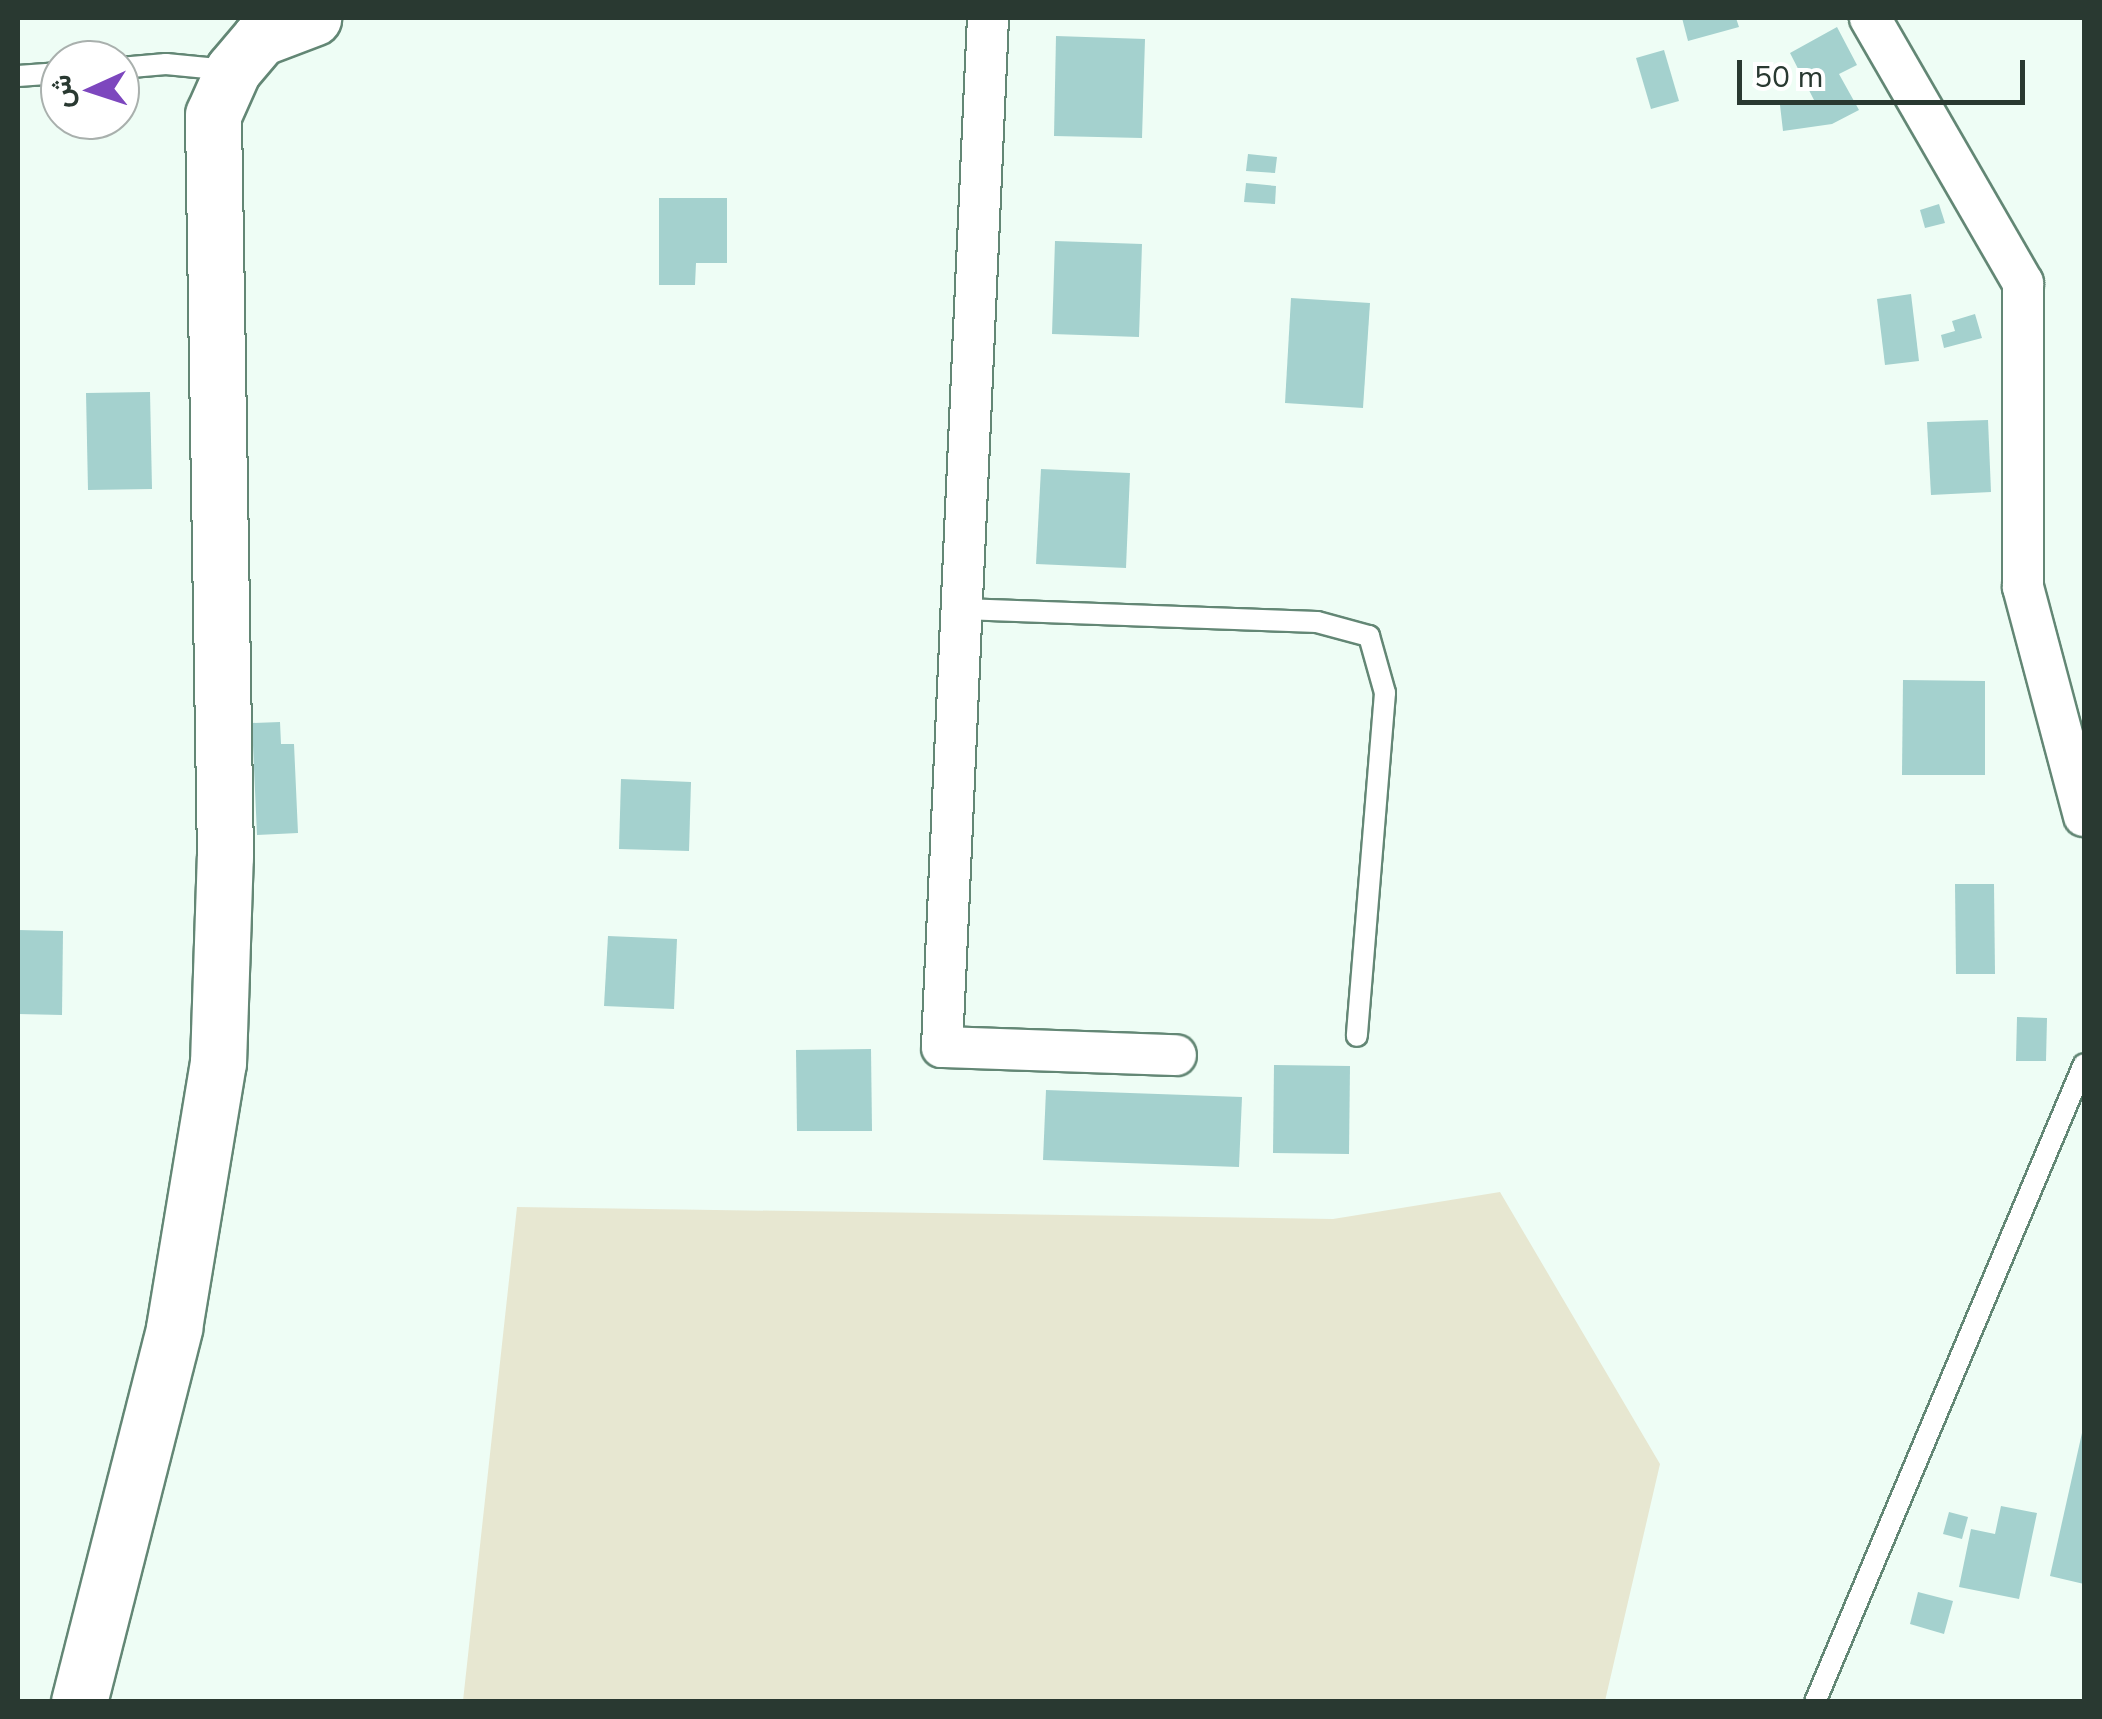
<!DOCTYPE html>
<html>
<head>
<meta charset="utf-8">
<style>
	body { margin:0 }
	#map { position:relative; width:2102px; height:1719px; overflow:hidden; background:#eefdf5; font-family:"Nunito Sans",Vazirmatn,sans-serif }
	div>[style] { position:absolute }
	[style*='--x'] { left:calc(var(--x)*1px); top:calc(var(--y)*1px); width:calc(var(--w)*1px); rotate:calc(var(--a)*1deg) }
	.green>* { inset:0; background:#e7e7d1 }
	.building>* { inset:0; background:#a4d1ce }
	.roads { filter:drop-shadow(2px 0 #638775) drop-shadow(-2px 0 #638775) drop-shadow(0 2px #638775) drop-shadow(0 -2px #638775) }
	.lane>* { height:20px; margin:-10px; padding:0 10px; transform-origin:10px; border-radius:10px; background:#fff }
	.street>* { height:40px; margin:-20px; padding:0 20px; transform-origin:20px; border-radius:20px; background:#fff }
	.secondary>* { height:55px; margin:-27.5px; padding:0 27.5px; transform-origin:27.5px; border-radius:27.5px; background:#fff }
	span { translate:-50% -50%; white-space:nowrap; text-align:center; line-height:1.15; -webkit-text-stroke:9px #fff; paint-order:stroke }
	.frame { position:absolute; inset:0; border:20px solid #293931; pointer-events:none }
	.north { position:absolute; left:40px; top:40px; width:100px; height:100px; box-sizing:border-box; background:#fff; border:2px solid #a9b0ad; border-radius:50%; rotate:267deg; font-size:28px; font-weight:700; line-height:40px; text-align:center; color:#293931 }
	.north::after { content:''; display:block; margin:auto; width:35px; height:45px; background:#7d47be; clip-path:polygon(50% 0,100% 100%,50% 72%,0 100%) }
	.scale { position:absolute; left:1737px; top:60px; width:288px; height:45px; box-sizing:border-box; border:5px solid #293931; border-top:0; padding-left:12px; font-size:30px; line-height:35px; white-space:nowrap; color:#293931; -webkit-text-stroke:8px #fff; paint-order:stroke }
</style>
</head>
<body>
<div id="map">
	<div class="green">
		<i style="clip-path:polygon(1500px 1192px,1660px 1464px,1605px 1701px,463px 1701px,517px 1207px,1333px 1219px)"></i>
	</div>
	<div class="building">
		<i style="clip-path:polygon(1682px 18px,1736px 18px,1739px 27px,1688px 41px)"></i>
		<i style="clip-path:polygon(1837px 27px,1857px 65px,1839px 74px,1859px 110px,1832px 124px,1783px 131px,1780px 105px,1814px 100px,1790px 53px)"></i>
		<i style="clip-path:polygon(1056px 36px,1145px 39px,1142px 138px,1054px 136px)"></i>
		<i style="clip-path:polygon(1664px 50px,1679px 101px,1651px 109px,1636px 58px)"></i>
		<i style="clip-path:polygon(1248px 154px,1277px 157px,1275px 173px,1246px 171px)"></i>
		<i style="clip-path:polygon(1246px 183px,1276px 186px,1275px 204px,1244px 202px)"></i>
		<i style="clip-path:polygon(659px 198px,727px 198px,727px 263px,696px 263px,695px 285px,659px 285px)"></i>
		<i style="clip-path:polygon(1939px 204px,1945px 223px,1925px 228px,1920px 210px)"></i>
		<i style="clip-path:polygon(1055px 241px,1142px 244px,1139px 337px,1052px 334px)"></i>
		<i style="clip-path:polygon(1911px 294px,1919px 361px,1885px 365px,1877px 299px)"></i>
		<i style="clip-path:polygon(1291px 298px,1370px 303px,1363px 408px,1285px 403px)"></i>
		<i style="clip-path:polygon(1975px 314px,1982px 338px,1944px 348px,1941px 335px,1955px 331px,1952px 321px)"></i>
		<i style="clip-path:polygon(150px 392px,152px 489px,88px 490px,86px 393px)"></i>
		<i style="clip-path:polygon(1988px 420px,1991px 492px,1931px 495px,1927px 422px)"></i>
		<i style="clip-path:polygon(1041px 469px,1130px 473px,1126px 568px,1036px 564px)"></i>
		<i style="clip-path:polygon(1903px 680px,1985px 681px,1985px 775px,1902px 775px)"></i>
		<i style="clip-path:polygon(280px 722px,281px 744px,294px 744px,298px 833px,257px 835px,252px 723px)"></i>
		<i style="clip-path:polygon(621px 779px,691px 782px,689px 851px,619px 849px)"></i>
		<i style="clip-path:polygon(1955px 884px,1994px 884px,1995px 974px,1956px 974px)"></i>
		<i style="clip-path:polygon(18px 930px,63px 931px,62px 1015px,18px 1014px)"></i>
		<i style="clip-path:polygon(608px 936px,677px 939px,674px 1009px,604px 1006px)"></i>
		<i style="clip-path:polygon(2017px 1017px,2047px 1018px,2046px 1061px,2016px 1061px)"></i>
		<i style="clip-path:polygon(871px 1049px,872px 1131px,797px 1131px,796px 1050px)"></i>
		<i style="clip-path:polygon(1274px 1065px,1350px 1066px,1349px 1154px,1273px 1153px)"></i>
		<i style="clip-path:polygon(1046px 1090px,1242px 1097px,1239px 1167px,1043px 1160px)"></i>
		<i style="clip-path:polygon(2084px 1424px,2084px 1584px,2050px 1576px)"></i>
		<i style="clip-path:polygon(2001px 1506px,2037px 1513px,2019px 1599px,1959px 1587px,1971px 1529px,1995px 1534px)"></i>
		<i style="clip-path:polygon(1949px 1512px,1968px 1517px,1962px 1539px,1943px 1534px)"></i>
		<i style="clip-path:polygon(1918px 1592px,1953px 1601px,1944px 1634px,1910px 1624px)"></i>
	</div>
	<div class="roads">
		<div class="lane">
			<i style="--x:120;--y:68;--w:46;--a:-5"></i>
			<i style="--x:166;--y:64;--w:62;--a:5.5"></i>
			<i style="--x:18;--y:76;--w:42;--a:-4.1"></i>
			<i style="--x:962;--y:609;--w:355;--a:2.1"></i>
			<i style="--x:1317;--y:622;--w:54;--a:15.1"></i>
			<i style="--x:1369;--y:636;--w:59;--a:74.3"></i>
			<i style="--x:1385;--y:693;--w:344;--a:94.7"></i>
			<i style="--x:1815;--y:1702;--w:692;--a:-67.14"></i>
		</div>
		<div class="street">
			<i style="--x:988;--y:18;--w:1030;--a:92.56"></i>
			<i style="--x:942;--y:1047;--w:234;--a:2"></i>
			<i style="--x:1870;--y:18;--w:306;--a:60"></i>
			<i style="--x:2023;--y:283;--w:304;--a:90"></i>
			<i style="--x:2023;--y:587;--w:237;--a:75.1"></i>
		</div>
		<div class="secondary">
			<i style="--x:79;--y:1702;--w:386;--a:-75.7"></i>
			<i style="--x:174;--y:1328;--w:269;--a:-80.6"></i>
			<i style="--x:218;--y:1063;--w:206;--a:-88.1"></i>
			<i style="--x:225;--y:857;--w:742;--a:-90.93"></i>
			<i style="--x:213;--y:115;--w:49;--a:-66"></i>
			<i style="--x:233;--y:70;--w:42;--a:-49.8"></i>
			<i style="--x:260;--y:38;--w:57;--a:-20.7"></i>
		</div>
	</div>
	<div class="frame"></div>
	<div class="north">ش</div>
	<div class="scale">50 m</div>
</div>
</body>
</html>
